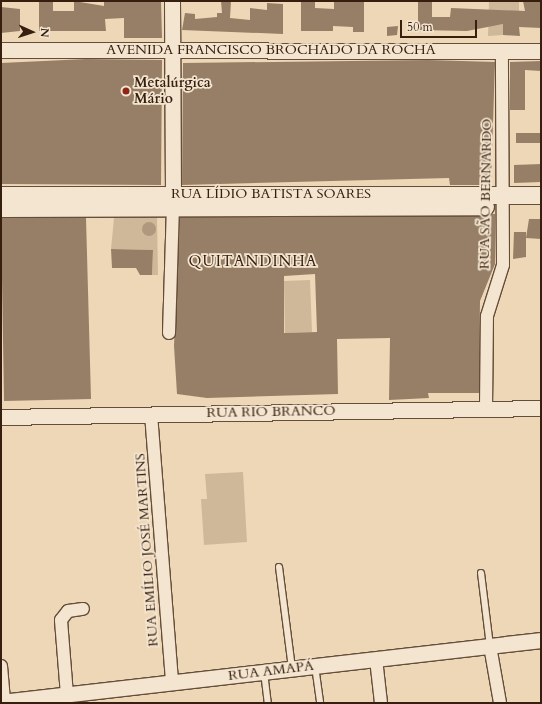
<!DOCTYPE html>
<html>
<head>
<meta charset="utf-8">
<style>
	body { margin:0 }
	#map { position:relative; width:542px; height:704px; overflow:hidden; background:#eed7b7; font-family:Cardo,serif }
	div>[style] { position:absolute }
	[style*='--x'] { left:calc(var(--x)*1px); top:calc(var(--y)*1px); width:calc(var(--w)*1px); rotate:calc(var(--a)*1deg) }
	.green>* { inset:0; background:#cfb89a }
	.water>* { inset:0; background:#af987e }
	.round { border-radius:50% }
	.building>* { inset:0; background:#967f66 }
	.roads { filter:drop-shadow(1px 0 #644d39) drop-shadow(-1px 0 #644d39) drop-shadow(0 1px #644d39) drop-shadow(0 -1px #644d39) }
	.service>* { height:6px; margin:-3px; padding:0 3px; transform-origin:3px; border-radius:3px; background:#f4e5d0 }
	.minor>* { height:12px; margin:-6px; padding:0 6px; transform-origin:6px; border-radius:6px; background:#f4e5d0 }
	.tertiary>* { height:15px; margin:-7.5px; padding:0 7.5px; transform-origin:7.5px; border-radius:7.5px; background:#f4e5d0 }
	.secondary>* { height:17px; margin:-8.5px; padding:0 8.5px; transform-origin:8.5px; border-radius:8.5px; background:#f4e5d0 }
	.dots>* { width:11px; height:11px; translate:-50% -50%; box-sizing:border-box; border:2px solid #f4e5d0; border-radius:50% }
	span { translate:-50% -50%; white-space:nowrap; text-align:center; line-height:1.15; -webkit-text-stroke:3.5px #f4e5d0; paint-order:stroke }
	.street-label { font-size:14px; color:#361f0f }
	.poi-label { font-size:14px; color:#361f0f; font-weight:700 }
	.left { translate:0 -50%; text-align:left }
	.neighbourhood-label { font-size:15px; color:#361f0f; letter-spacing:1px }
	.frame { position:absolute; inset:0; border:2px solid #361f0f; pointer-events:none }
	.north { position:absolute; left:12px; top:12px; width:40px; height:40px; -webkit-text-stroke:3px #f4e5d0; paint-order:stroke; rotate:93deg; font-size:11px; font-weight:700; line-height:16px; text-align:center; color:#361f0f }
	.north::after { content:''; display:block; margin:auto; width:14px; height:18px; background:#361f0f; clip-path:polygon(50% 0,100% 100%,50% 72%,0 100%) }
	.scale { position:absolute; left:400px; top:20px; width:77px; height:18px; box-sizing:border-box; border:2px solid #361f0f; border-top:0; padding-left:5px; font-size:12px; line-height:14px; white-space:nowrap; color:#361f0f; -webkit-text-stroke:3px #f4e5d0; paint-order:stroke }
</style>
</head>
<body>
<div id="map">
	<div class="green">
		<i style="clip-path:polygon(489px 1px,519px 1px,519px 11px,496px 25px,503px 24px,503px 35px,488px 36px)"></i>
		<i style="clip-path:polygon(157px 217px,158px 275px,152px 275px,153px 250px,111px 249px,114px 218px)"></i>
		<i style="clip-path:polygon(310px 280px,312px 332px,285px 333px,284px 281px)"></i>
		<i style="clip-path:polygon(243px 472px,247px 542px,204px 545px,201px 499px,207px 499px,205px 474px)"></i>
	</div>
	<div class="water">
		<i class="round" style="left:142px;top:222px;width:14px;height:14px"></i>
	</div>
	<div class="building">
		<i style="clip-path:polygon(39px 1px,53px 1px,53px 11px,74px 11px,74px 1px,104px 6px,104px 1px,161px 1px,162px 38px,124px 38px,124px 18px,105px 19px,106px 31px,39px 31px)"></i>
		<i style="clip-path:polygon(221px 1px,231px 1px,230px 18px,250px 20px,250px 8px,267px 10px,267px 3px,283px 4px,283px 34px,182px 30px,185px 13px,195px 14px,195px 19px,217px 17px,217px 13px,222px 13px)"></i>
		<i style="clip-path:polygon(301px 1px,315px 1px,315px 8px,334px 9px,334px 1px,364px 1px,364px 32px,353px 32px,353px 27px,333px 26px,333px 31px,301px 31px)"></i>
		<i style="clip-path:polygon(418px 1px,432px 1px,432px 17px,450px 17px,451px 8px,525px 11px,523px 1px,541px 1px,541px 28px,519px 27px,520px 36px,503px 35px,503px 24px,467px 31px,418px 30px)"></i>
		<i style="clip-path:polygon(1px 7px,20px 9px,20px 31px,1px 33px)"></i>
		<i style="clip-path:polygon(398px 26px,397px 35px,387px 36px,387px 27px)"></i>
		<i style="clip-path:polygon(86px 59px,162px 60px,161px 185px,1px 184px,1px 63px)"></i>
		<i style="clip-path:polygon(428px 60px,495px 62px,491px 185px,450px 185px,449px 178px,182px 185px,183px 63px)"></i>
		<i style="clip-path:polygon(541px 61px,541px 71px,525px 70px,525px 110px,510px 110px,510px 62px)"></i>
		<i style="clip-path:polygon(516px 133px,541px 133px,541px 143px,516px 143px)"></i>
		<i style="clip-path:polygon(541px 164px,541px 182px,514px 183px,514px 165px)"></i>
		<i style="clip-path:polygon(evenodd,495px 214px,495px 264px,480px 301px,479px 393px,428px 393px,429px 398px,389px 400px,390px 338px,337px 339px,338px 394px,207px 398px,177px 394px,174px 346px,180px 217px,495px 214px,315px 274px,317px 332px,284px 333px,284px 276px,315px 274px)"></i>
		<i style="clip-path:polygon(1px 218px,86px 218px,91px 399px,4px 401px)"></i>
		<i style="clip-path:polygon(529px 219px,541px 219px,541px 239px,526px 238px)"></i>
		<i style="clip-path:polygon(514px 232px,526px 232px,526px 257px,513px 259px)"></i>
		<i style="clip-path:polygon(111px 249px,153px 250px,152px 275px,140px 275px,136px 268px,112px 268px)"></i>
	</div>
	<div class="roads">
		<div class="service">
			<i style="--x:279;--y:567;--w:102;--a:82.7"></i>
			<i style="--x:481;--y:573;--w:74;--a:83"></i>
			<i style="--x:315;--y:666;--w:37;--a:82"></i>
			<i style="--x:264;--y:672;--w:31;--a:83"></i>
		</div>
		<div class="minor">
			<i style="--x:169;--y:333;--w:126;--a:-88.2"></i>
			<i style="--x:486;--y:408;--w:92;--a:-89.4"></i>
			<i style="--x:487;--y:316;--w:53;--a:-72.6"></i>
			<i style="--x:503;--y:265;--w:215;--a:-90.3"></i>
			<i style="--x:151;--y:414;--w:270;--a:85.5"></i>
			<i style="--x:490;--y:646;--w:58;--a:80"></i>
			<i style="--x:376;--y:659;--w:44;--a:83.5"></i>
			<i style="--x:1;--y:666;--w:36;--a:85"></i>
			<i style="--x:67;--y:695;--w:75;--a:-94.6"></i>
			<i style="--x:61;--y:620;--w:11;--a:-52"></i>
			<i style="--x:68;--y:611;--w:15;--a:-8"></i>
		</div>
		<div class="tertiary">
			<i style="--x:172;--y:1;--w:205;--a:89.7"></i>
			<i style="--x:1;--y:50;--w:540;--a:0.11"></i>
			<i style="--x:1;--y:417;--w:540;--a:-0.95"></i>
			<i style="--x:1;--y:702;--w:544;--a:-6.55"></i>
		</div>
		<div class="secondary">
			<i style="--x:1;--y:195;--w:540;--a:0"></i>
			<i style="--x:1;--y:208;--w:484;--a:-0.2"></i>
		</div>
	</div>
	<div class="dots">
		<i style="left:126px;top:91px;background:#8f2418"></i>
	</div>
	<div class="street-label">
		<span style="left:271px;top:50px">AVENIDA FRANCISCO BROCHADO DA ROCHA</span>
		<span style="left:271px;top:194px">RUA LÍDIO BATISTA SOARES</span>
		<span style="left:486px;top:194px;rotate:-89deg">RUA SÃO BERNARDO</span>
		<span style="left:271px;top:412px;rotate:-1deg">RUA RIO BRANCO</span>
		<span style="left:147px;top:550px;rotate:-94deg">RUA EMÍLIO JOSÉ MARTINS</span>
		<span style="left:271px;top:671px;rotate:-7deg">RUA AMAPÁ</span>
	</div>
	<div class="poi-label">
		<span class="left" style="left:134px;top:91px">Metalúrgica<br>Mário</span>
	</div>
	<div class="neighbourhood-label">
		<span style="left:253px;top:262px">QUITANDINHA</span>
	</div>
	<div class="frame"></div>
	<div class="north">N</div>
	<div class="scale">50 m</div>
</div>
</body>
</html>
